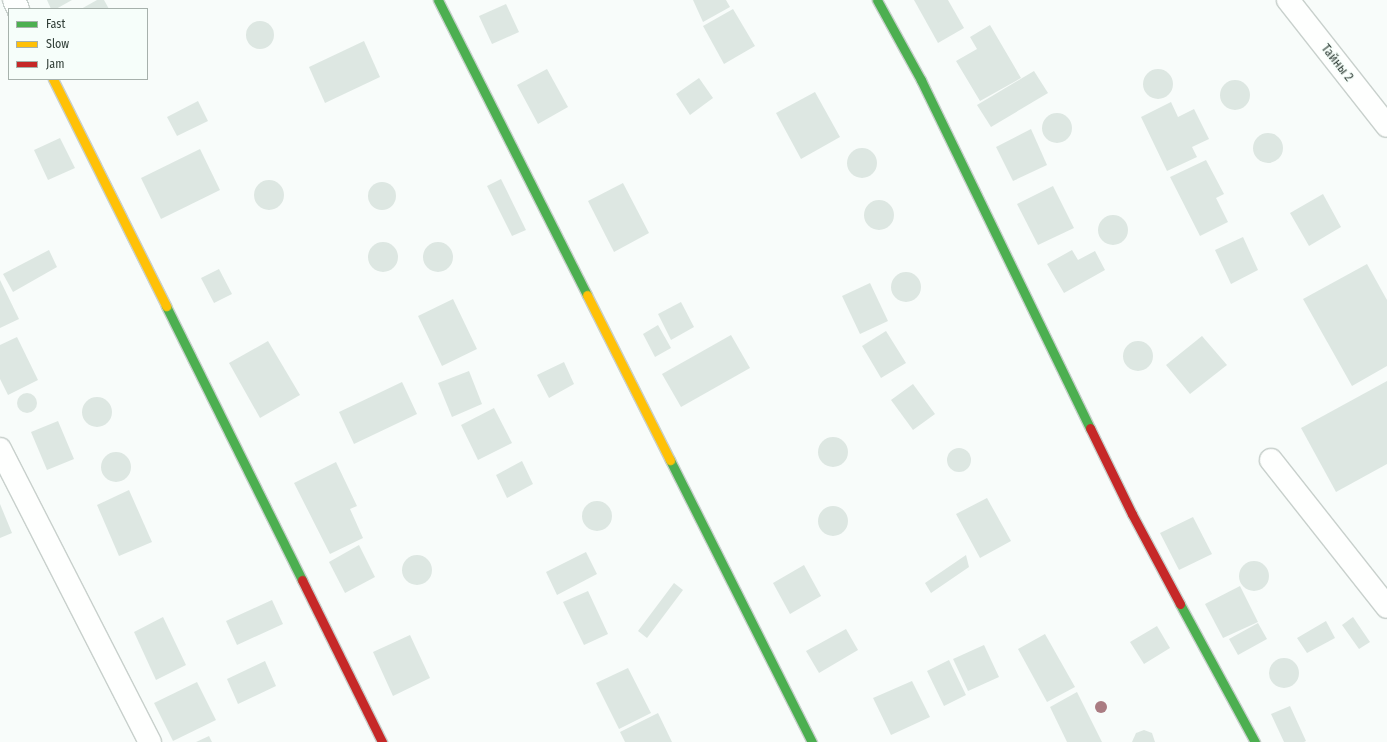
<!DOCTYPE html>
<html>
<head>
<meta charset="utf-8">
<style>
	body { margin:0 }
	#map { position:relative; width:1387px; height:742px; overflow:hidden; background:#f8fcfa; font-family:"Fira Sans Condensed",sans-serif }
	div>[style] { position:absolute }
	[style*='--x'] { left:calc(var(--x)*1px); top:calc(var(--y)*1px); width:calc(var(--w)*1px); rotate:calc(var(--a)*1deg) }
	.building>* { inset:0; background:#dde7e2 }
	.round { border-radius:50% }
	.roads { filter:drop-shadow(1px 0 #c8d0cc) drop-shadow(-1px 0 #c8d0cc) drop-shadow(0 1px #c8d0cc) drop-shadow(0 -1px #c8d0cc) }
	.street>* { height:22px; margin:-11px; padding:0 11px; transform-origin:11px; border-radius:11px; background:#fefffe }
	.fast>* { height:9px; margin:-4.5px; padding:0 4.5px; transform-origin:4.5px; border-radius:4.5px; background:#4caf50 }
	.slow>* { height:9px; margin:-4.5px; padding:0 4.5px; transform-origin:4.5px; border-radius:4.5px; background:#ffc107 }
	.jam>* { height:9px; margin:-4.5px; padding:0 4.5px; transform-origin:4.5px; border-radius:4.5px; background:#c62828 }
	.trees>* { width:12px; height:12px; margin:-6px; border-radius:50%; background:#aa7c82 }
	span { translate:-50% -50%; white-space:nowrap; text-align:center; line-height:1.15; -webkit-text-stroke:3px #f6fefa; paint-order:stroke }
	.street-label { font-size:13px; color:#303e37 }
	.legend { position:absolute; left:8px; top:8px; width:140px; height:72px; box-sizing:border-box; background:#f6fefa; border:1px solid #a7b1ac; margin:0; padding:5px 7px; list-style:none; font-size:12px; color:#303e37 }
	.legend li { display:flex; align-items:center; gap:8px; height:20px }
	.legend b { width:20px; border:1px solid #a7b1ac }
</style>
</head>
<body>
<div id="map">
	<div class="building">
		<i style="clip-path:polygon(47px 0,72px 0,56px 9px,51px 9px)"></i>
		<i style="clip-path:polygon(97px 0,104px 0,109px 9px,81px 9px)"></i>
		<i style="clip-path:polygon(693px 0,726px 0,730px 7px,703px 22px)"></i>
		<i style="clip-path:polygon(914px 0,948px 0,964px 28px,938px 43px)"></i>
		<i style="clip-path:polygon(506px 4px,519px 32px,492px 44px,479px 16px)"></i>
		<i style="clip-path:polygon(733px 9px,755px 46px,724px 64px,703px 26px)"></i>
		<i class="round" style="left:246px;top:21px;width:28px;height:28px"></i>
		<i style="clip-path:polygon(990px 25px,1021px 78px,980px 101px,956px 61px,977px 49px,970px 37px)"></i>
		<i style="clip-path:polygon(364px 41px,380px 77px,325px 103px,309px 67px)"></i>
		<i style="clip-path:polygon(547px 69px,568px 107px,538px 124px,517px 85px)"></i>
		<i class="round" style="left:1143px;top:69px;width:30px;height:30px"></i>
		<i style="clip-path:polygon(1034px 71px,1048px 93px,991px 127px,977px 105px)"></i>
		<i style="clip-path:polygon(699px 78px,713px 98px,690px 115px,676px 94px)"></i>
		<i class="round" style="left:1220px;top:80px;width:30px;height:30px"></i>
		<i style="clip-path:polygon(815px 92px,840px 137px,801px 159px,776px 113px)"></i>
		<i style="clip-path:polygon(198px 101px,208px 121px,177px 136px,167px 117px)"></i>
		<i style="clip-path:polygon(1171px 102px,1178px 117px,1194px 109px,1209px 139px,1192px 147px,1197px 157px,1167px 171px,1141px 117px)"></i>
		<i class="round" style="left:1042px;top:113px;width:30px;height:30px"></i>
		<i style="clip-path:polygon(1031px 129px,1047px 165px,1013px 181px,996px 147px)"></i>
		<i class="round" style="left:1253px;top:133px;width:30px;height:30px"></i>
		<i style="clip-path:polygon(60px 138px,75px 168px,48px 180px,34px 150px)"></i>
		<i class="round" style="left:847px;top:148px;width:30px;height:30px"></i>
		<i style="clip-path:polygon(200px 149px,220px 190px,161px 219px,141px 178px)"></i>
		<i style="clip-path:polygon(1206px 160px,1224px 194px,1216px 198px,1228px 222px,1200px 236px,1170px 177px)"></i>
		<i style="clip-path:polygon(501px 179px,526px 230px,512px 236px,487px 186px)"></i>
		<i class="round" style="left:254px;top:180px;width:30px;height:30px"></i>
		<i class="round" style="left:368px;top:182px;width:28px;height:28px"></i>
		<i style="clip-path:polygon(623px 183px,649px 233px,614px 252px,588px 201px)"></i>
		<i style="clip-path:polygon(1053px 186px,1074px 228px,1038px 245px,1017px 204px)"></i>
		<i style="clip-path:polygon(1323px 194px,1341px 227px,1309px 246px,1290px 213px)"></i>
		<i class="round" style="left:864px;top:200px;width:30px;height:30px"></i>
		<i class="round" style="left:1098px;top:215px;width:30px;height:30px"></i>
		<i style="clip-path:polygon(1243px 237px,1258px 270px,1231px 284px,1215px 250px)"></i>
		<i class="round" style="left:423px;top:242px;width:30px;height:30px"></i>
		<i class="round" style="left:368px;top:242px;width:30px;height:30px"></i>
		<i style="clip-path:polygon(49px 250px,57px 267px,13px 292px,3px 274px)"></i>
		<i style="clip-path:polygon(1072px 250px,1078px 260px,1095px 251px,1105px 270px,1064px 293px,1047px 264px)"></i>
		<i style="clip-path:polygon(1367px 264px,1387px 300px,1387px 366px,1352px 386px,1303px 299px)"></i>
		<i style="clip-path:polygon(219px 269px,232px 294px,214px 303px,201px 278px)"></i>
		<i class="round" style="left:891px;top:272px;width:30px;height:30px"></i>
		<i style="clip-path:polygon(0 280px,19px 319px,0 328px)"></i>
		<i style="clip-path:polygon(870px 283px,888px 321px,860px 334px,842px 296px)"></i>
		<i style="clip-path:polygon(453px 299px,477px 349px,442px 366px,418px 316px)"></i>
		<i style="clip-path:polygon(681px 302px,694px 327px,671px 340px,658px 314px)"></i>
		<i style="clip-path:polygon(658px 325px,671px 348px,655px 357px,643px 334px)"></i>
		<i style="clip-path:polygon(886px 331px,906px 363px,881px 378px,862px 346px)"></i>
		<i style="clip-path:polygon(731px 335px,750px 368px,681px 407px,662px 374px)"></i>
		<i style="clip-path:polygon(1202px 336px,1227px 365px,1190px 394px,1166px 365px)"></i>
		<i style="clip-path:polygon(17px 337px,38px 380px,8px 395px,0 379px,0 345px)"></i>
		<i style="clip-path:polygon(268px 341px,300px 395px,260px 418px,229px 363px)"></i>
		<i class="round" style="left:1123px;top:341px;width:30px;height:30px"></i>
		<i style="clip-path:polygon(564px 362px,574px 384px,549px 398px,537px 375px)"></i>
		<i style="clip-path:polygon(469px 371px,482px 404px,452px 417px,438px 383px)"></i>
		<i style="clip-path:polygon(1387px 381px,1387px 464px,1336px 492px,1301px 428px)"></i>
		<i style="clip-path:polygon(402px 382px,417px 414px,354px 444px,339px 412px)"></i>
		<i style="clip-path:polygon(913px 384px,935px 414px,913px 430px,891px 400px)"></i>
		<i class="round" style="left:17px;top:393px;width:20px;height:20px"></i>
		<i class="round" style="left:82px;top:397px;width:30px;height:30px"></i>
		<i style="clip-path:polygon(494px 408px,512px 443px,478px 460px,461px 425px)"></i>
		<i style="clip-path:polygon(58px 421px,74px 459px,47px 470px,31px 432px)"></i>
		<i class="round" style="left:818px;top:437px;width:30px;height:30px"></i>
		<i class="round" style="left:947px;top:448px;width:24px;height:24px"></i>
		<i class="round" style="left:101px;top:452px;width:30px;height:30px"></i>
		<i style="clip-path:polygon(522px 461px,533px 484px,507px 498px,496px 475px)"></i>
		<i style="clip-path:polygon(336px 462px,357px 506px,350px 509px,363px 538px,330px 554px,294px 483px)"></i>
		<i style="clip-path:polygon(129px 490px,152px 542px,119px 556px,97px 505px)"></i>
		<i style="clip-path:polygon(987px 498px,1011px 541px,980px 558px,956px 514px)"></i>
		<i class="round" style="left:582px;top:501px;width:30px;height:30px"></i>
		<i style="clip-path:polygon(0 504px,12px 533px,0 538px)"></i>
		<i class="round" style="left:818px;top:506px;width:30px;height:30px"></i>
		<i style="clip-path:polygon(1193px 517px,1212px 554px,1179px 570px,1160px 533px)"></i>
		<i style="clip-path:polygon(359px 545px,375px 577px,345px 593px,329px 562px)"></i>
		<i style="clip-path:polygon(586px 552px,597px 574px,557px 595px,546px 572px)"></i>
		<i style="clip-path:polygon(966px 555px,969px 567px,931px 593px,925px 583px)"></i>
		<i class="round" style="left:402px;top:555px;width:30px;height:30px"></i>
		<i class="round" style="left:1239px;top:561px;width:30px;height:30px"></i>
		<i style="clip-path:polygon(804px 565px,821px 596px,790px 614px,773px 583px)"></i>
		<i style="clip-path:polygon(674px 583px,683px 590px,647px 638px,638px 631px)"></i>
		<i style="clip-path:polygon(1240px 586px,1258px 622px,1223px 638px,1205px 604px)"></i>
		<i style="clip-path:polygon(588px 591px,608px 634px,584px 645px,563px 602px)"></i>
		<i style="clip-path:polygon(272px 600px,283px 624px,237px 645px,226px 621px)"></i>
		<i style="clip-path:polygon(163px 617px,186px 665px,156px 680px,134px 632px)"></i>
		<i style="clip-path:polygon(1353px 617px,1370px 642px,1359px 649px,1342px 625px)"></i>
		<i style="clip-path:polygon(1326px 621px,1335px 638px,1307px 653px,1297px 638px)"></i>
		<i style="clip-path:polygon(1258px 623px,1267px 639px,1238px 655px,1229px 639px)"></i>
		<i style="clip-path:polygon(1157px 626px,1170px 648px,1144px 664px,1130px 642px)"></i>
		<i style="clip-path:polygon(846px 629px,858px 650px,819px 673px,806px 651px)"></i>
		<i style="clip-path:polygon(1045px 634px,1075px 687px,1047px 702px,1018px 649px)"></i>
		<i style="clip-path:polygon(410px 635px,430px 678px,393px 696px,373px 652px)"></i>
		<i style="clip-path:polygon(984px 645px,999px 677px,968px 691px,953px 659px)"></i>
		<i class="round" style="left:1269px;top:658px;width:30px;height:30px"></i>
		<i style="clip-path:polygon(949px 660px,966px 695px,944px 706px,927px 671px)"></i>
		<i style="clip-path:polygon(265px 661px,276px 686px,238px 704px,227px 679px)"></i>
		<i style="clip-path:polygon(628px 668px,651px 713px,619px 729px,596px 683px)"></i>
		<i style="clip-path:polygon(912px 681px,930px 717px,891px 735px,873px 698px)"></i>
		<i style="clip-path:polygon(197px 682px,216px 720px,173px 741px,154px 703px)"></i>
		<i style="clip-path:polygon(1077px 692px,1102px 742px,1067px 742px,1050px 707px)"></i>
		<i style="clip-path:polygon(1290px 706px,1306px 741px,1304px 742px,1284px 742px,1271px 714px)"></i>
		<i style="clip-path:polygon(658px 713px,672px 742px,625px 742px,620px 732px)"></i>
		<i style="clip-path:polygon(1144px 730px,1152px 733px,1155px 742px,1132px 742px,1136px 733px)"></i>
		<i style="clip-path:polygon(209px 736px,212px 742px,196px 742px)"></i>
	</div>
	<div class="roads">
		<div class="street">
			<i style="--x:14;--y:0;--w:10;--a:66"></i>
			<i style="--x:1288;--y:0;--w:160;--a:51.8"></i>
			<i style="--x:0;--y:449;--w:329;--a:62.9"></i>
			<i style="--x:1271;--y:460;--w:187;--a:51.7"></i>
		</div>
		<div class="fast">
			<i style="--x:438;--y:0;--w:330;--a:63.2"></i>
			<i style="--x:877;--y:0;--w:91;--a:61.2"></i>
			<i style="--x:921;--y:80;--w:387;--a:64.1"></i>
			<i style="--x:166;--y:306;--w:306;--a:63.6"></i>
			<i style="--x:670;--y:460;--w:316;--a:63.3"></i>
			<i style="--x:1180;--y:604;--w:157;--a:61.5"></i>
		</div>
		<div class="slow">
			<i style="--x:53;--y:79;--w:254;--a:63.5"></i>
			<i style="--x:587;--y:295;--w:185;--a:63.3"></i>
		</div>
		<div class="jam">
			<i style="--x:1090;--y:428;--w:96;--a:64"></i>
			<i style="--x:1132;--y:514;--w:102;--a:61.9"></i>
			<i style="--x:302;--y:580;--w:181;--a:63.7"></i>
		</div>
	</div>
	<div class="trees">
		<i style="left:1101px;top:707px"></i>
	</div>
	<div class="street-label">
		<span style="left:1337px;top:63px;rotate:52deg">Тайны 2</span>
	</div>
	<ul class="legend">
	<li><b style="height:5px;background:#4caf50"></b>Fast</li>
	<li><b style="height:5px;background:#ffc107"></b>Slow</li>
	<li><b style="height:5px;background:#c62828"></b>Jam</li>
	</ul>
</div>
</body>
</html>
